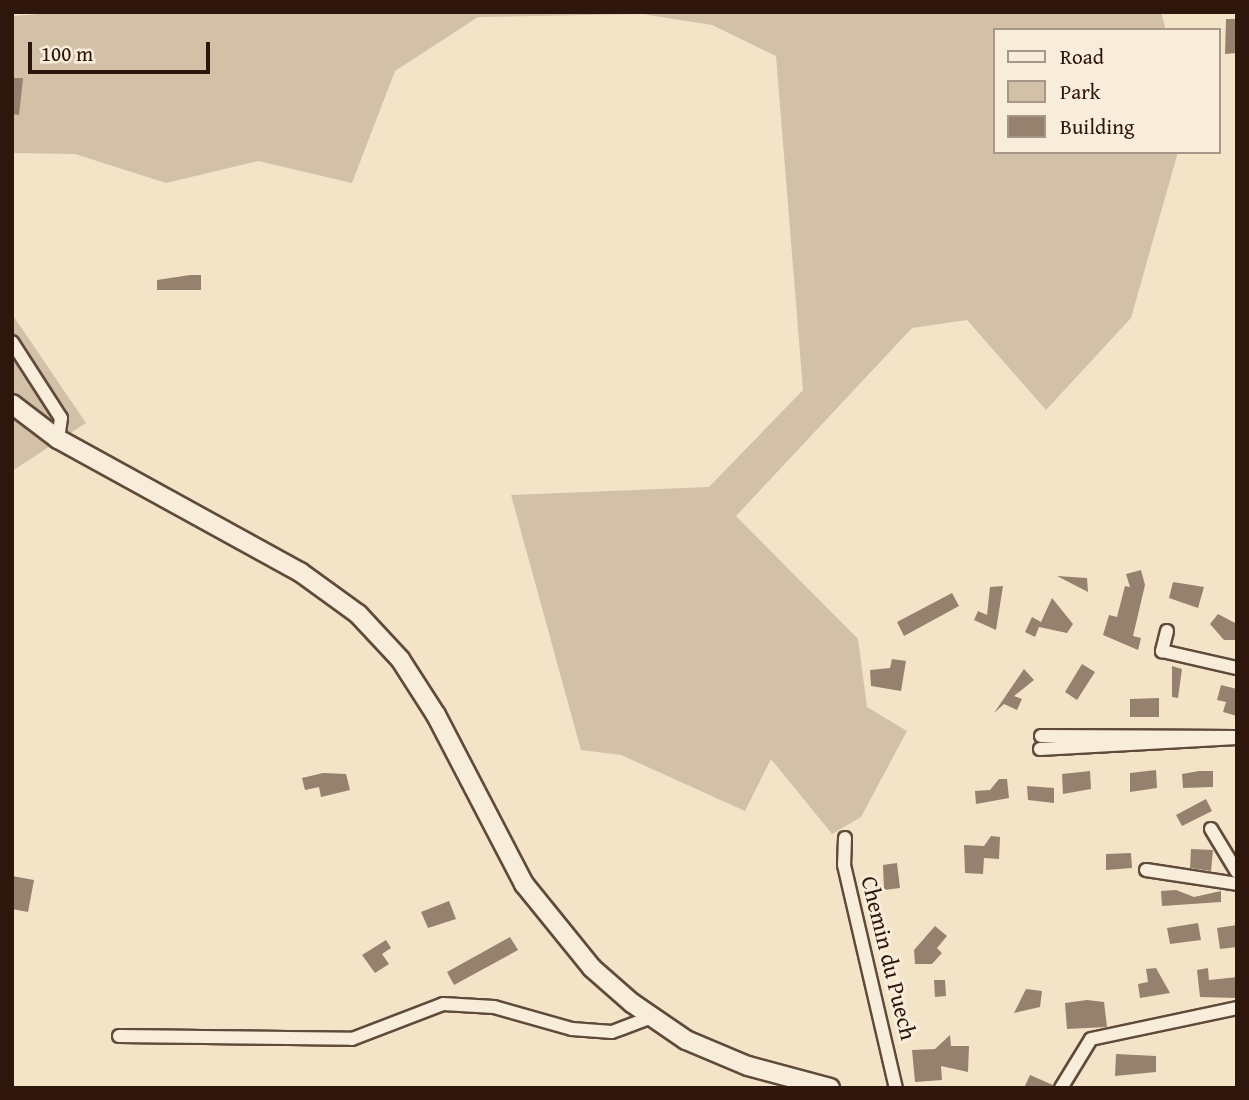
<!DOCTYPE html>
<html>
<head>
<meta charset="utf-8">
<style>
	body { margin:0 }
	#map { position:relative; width:1249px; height:1100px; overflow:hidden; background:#f4e4c7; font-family:"Gentium Book Plus",serif }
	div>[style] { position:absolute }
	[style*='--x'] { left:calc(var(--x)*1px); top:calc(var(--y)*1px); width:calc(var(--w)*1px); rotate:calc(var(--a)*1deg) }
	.green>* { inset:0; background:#d3c1a7 }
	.building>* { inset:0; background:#95816d }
	.roads { filter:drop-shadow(2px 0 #604a3b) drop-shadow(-2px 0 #604a3b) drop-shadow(0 2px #604a3b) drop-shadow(0 -2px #604a3b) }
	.minor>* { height:12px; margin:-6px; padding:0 6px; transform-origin:6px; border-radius:6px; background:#f8eddb }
	.secondary>* { height:18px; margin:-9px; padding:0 9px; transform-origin:9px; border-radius:9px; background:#f8eddb }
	span { translate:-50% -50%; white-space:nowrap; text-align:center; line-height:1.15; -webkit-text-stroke:6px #f8eddb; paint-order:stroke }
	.street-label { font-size:23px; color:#2f160c }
	.frame { position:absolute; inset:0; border:14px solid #2f160c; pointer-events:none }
	.legend { position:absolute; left:993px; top:28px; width:228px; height:126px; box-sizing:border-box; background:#f8eddb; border:2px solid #a89788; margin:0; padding:9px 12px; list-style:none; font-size:21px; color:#2f160c }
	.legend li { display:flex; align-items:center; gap:14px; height:35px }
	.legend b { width:35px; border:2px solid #a89788 }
	.scale { position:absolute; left:28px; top:42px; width:182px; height:32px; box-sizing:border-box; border:4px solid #2f160c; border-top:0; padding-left:9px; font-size:21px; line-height:24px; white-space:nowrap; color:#2f160c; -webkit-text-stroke:5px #f8eddb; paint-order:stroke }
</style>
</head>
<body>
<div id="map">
	<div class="green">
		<i style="clip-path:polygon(66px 12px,1161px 12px,1166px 30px,995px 30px,995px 152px,1178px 152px,1131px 318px,1046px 410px,967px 320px,912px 328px,736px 516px,858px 639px,867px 707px,907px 731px,861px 817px,832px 834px,771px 759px,745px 811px,621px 755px,581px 750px,511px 495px,709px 487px,803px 390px,776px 56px,712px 25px,642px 14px,478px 17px,395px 71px,352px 183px,258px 161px,166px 183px,75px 154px,12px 153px,12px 16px)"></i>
		<i style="clip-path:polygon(12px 314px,86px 423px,12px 471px)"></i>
	</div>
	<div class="building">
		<i style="clip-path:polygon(1226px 19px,1237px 19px,1237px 53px,1225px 54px)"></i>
		<i style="clip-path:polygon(12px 78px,23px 78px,19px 115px,12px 114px)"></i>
		<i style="clip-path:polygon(190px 275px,201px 275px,201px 290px,157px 290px,157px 280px)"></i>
		<i style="clip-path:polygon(1141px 570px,1145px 585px,1133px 636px,1141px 638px,1138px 650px,1103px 635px,1109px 615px,1117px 617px,1125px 586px,1130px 587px,1126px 574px)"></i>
		<i style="clip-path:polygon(1057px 576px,1087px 578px,1088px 592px)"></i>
		<i style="clip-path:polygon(1173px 582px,1204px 587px,1198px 608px,1169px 598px)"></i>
		<i style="clip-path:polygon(1003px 586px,996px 630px,974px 620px,978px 611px,987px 615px,990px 587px)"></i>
		<i style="clip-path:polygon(952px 593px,959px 606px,904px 636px,897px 622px)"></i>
		<i style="clip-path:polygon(1052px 598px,1073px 624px,1067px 633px,1039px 627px,1035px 637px,1025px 632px,1032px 617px,1041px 622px)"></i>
		<i style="clip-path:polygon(1218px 614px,1237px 624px,1237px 640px,1224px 640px,1210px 624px)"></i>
		<i style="clip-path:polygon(892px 659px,906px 661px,901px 691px,871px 686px,870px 670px,890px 668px)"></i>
		<i style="clip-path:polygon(1082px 664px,1095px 672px,1077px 700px,1065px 692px)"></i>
		<i style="clip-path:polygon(1172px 666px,1182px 669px,1178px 698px,1172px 697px)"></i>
		<i style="clip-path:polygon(1024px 669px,1034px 680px,1014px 696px,1022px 699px,1017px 710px,1004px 704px,994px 713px)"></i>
		<i style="clip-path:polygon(1221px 685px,1237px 689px,1237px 716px,1223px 712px,1226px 702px,1217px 700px)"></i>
		<i style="clip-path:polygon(1159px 698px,1159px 717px,1130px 717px,1130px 699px)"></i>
		<i style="clip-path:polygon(1156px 770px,1157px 788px,1130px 792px,1130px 773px)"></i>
		<i style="clip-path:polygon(1090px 771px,1091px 789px,1063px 794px,1062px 774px)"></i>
		<i style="clip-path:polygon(1199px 771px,1213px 771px,1213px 787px,1183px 788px,1182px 774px)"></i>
		<i style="clip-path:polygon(323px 773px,346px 774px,350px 790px,321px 797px,319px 787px,305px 790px,302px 778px)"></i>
		<i style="clip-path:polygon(999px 779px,1007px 779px,1009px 798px,976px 804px,975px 791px,990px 790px)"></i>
		<i style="clip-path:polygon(1027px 786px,1054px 788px,1054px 803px,1028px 800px)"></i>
		<i style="clip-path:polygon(1206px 799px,1212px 811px,1182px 826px,1176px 815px)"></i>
		<i style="clip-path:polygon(991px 836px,1000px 837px,999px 859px,984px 858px,983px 874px,965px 873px,964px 845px,984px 846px)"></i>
		<i style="clip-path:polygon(1191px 849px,1213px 850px,1211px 871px,1190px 868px)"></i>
		<i style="clip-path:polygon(1131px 853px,1132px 868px,1106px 870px,1106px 854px)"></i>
		<i style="clip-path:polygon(897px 863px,900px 888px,884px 890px,883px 865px)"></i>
		<i style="clip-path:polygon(12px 876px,34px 880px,28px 912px,12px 909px)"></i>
		<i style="clip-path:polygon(1176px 890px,1194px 897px,1221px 891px,1221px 902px,1162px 906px,1161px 891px)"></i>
		<i style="clip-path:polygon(449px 901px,456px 919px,428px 928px,421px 912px)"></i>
		<i style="clip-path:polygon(1198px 923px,1201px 940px,1170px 944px,1167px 928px)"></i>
		<i style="clip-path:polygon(1237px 925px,1237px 947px,1220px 949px,1217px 928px)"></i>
		<i style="clip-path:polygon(935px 926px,947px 936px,937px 948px,942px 953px,932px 964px,915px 964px,914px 950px)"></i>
		<i style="clip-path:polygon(510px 937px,518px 950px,454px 985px,447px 972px)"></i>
		<i style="clip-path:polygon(386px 940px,391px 948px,382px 954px,389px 964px,375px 973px,362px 955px)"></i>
		<i style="clip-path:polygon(1156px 968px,1170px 993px,1140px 998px,1138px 984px,1148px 982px,1146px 969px)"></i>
		<i style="clip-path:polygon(1208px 968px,1209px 980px,1237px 977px,1236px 998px,1200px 997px,1197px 970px)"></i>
		<i style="clip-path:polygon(934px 980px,945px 980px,946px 996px,935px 997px)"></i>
		<i style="clip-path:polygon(1026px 989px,1042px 991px,1040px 1007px,1014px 1013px)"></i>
		<i style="clip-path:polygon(1087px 1000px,1104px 1002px,1107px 1027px,1067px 1029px,1065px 1003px)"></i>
		<i style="clip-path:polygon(950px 1035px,951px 1046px,969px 1046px,968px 1072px,941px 1066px,942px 1080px,915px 1082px,912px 1050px,935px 1049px)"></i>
		<i style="clip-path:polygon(1116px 1054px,1156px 1056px,1156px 1072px,1115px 1076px)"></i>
		<i style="clip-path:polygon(1030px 1075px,1053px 1085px,1052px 1088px,1024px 1088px)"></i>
	</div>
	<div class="roads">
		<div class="minor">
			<i style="--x:12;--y:342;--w:90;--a:57.2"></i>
			<i style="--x:61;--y:418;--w:21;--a:98"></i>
			<i style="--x:1167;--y:631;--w:21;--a:104"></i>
			<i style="--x:1162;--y:651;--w:77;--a:12.8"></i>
			<i style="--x:1041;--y:736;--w:196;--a:0.3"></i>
			<i style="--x:1040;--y:749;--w:197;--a:-3.2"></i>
			<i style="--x:1211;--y:829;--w:50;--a:58.8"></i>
			<i style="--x:845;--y:838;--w:27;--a:92"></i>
			<i style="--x:844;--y:865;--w:229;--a:76.9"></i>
			<i style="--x:1146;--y:870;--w:92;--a:8.7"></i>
			<i style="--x:119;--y:1036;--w:233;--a:0.7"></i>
			<i style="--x:352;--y:1039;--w:97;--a:-21"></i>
			<i style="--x:443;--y:1004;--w:51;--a:3.4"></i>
			<i style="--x:494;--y:1007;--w:81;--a:15.8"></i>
			<i style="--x:572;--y:1029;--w:40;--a:4.3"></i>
			<i style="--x:612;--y:1032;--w:43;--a:-20.6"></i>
			<i style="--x:1061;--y:1088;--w:57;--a:-58.5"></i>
			<i style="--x:1091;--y:1039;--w:149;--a:-12"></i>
		</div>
		<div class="secondary">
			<i style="--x:12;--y:404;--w:58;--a:37.3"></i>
			<i style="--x:58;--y:439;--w:276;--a:28.8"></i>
			<i style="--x:300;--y:572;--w:72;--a:35.9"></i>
			<i style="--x:358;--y:614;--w:62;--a:47"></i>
			<i style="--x:400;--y:659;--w:67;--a:57.3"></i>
			<i style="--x:436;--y:715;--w:191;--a:62.5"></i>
			<i style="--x:524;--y:884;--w:108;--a:51"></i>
			<i style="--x:592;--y:968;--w:53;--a:41.2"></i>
			<i style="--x:632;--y:1003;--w:65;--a:34.4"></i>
			<i style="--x:686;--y:1040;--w:67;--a:22.8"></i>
			<i style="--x:748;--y:1066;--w:85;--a:15"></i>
		</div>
	</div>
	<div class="street-label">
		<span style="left:889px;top:958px;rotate:76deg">Chemin du Puech</span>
	</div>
	<div class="frame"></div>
	<ul class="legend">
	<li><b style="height:9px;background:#f8eddb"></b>Road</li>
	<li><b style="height:19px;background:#d3c1a7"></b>Park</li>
	<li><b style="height:19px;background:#95816d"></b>Building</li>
	</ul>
	<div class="scale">100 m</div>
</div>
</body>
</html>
